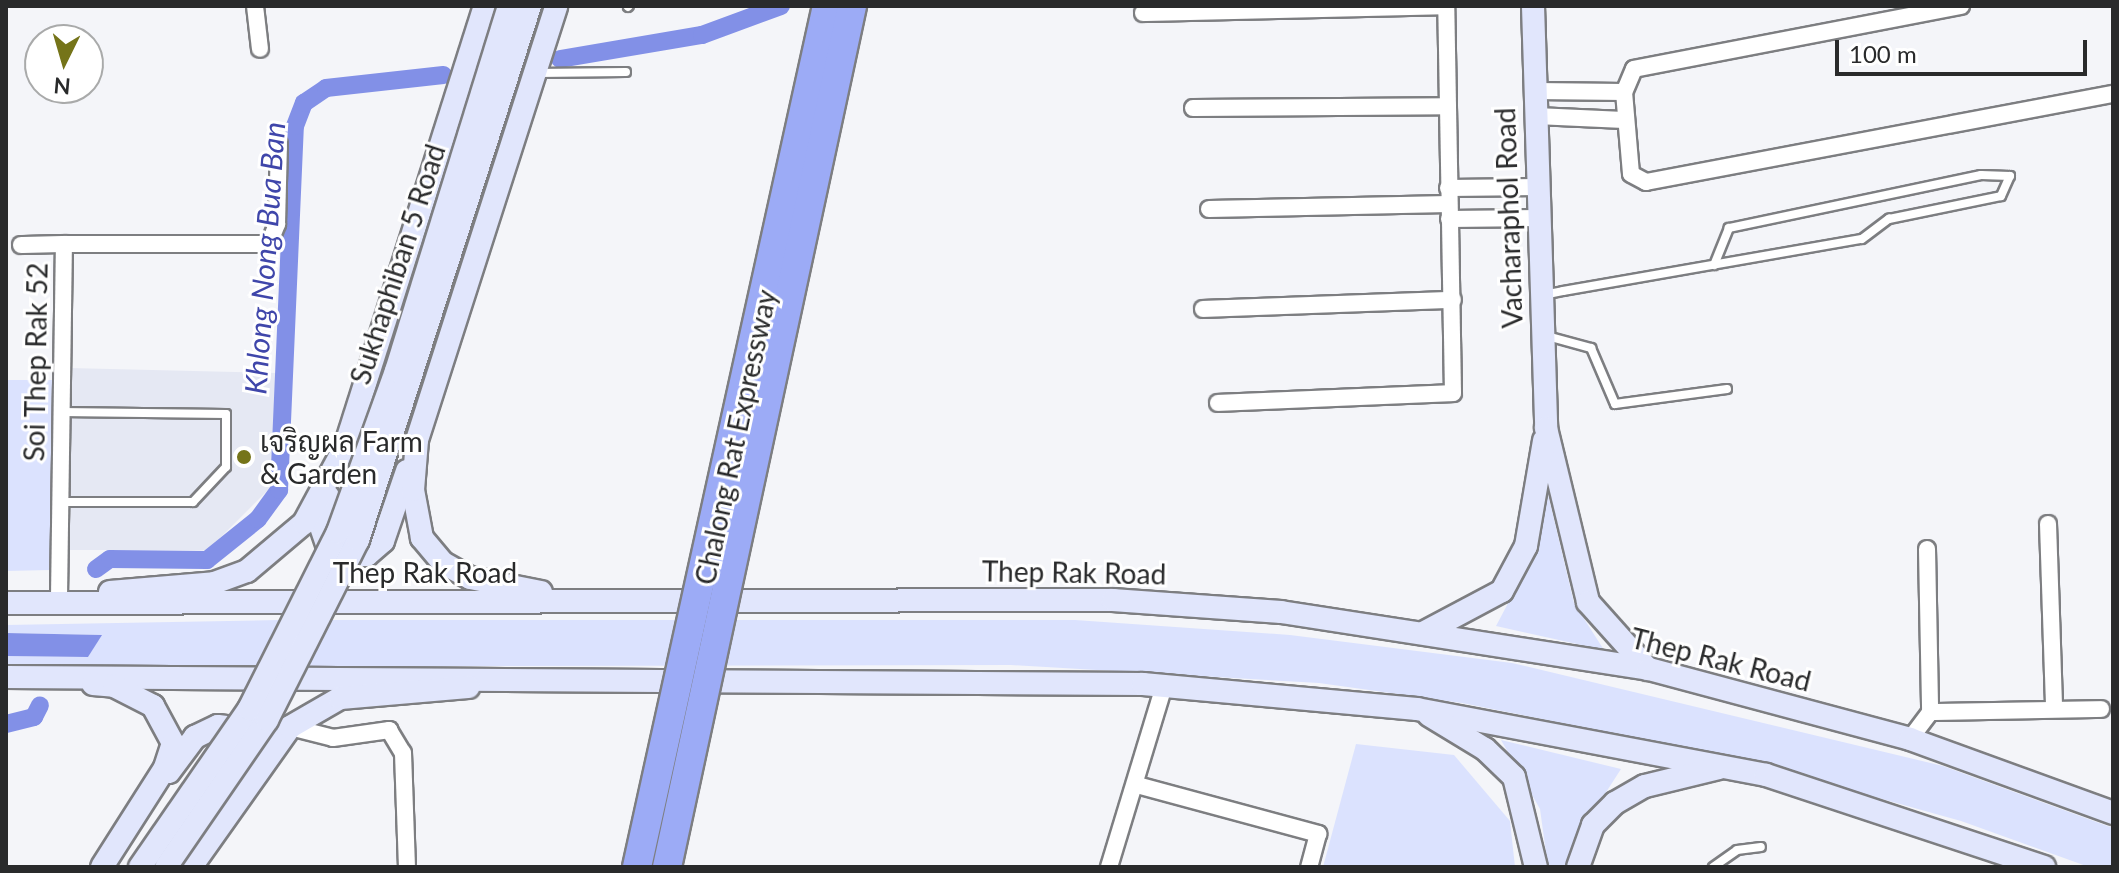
<!DOCTYPE html>
<html>
<head>
<meta charset="utf-8">
<style>
	body { margin:0 }
	#map { position:relative; width:2119px; height:873px; overflow:hidden; background:#f4f5f9; font-family:Lato,Sarabun,sans-serif }
	div>[style] { position:absolute }
	[style*='--x'] { left:calc(var(--x)*1px); top:calc(var(--y)*1px); width:calc(var(--w)*1px); rotate:calc(var(--a)*1deg) }
	.built>* { inset:0; background:#e5e8f3 }
	.green>* { inset:0; background:#dbe2fe }
	.water>* { inset:0; background:#8290e7 }
	.canal>* { height:18px; margin:-9px; padding:0 9px; transform-origin:9px; border-radius:9px; background:#8290e7 }
	.roads { filter:drop-shadow(2px 0 #7d7e81) drop-shadow(-2px 0 #7d7e81) drop-shadow(0 2px #7d7e81) drop-shadow(0 -2px #7d7e81) }
	.lane>* { height:8px; margin:-4px; padding:0 4px; transform-origin:4px; border-radius:4px; background:#fff }
	.street>* { height:16px; margin:-8px; padding:0 8px; transform-origin:8px; border-radius:8px; background:#fff }
	.secondary>* { height:22px; margin:-11px; padding:0 11px; transform-origin:11px; border-radius:11px; background:#e1e6fc }
	.bridges { filter:drop-shadow(2px 0 #7d7e81) drop-shadow(-2px 0 #7d7e81) drop-shadow(0 2px #7d7e81) drop-shadow(0 -2px #7d7e81) }
	.secondary-bridge>* { height:22px; margin:-11px; padding:0 11px; transform-origin:11px; border-radius:11px; background:#e1e6fc }
	.highway-bridge>* { height:28px; margin:-14px; padding:0 14px; transform-origin:14px; border-radius:14px; background:#9cabf6 }
	.dots>* { width:22px; height:22px; translate:-50% -50%; box-sizing:border-box; border:4px solid #fff; border-radius:50% }
	span { translate:-50% -50%; white-space:nowrap; text-align:center; line-height:1.15; -webkit-text-stroke:6px #fff; paint-order:stroke }
	.street-label { font-size:28px; color:#292a2b }
	.poi-label { font-size:28px; color:#292a2b }
	.left { translate:0 -50%; text-align:left }
	.water-label { font-size:30px; color:#3f46aa; font-style:italic }
	.frame { position:absolute; inset:0; border:8px solid #292a2b; pointer-events:none }
	.north { position:absolute; left:24px; top:24px; width:80px; height:80px; box-sizing:border-box; background:#fff; border:2px solid #a9aaaa; border-radius:50%; rotate:185deg; font-size:22px; font-weight:700; line-height:32px; text-align:center; color:#292a2b }
	.north::after { content:''; display:block; margin:auto; width:28px; height:36px; background:#757419; clip-path:polygon(50% 0,100% 100%,50% 72%,0 100%) }
	.scale { position:absolute; left:1835px; top:40px; width:252px; height:36px; box-sizing:border-box; border:4px solid #292a2b; border-top:0; padding-left:10px; font-size:24px; line-height:28px; white-space:nowrap; color:#292a2b; -webkit-text-stroke:6px #fff; paint-order:stroke }
</style>
</head>
<body>
<div id="map">
	<div class="built">
		<i style="clip-path:polygon(69px 368px,277px 373px,271px 487px,208px 550px,64px 550px)"></i>
	</div>
	<div class="green">
		<i style="clip-path:polygon(52px 380px,50px 570px,6px 571px,6px 380px)"></i>
		<i style="clip-path:polygon(1548px 494px,1574px 603px,1604px 650px,1496px 626px,1533px 556px)"></i>
		<i style="clip-path:polygon(280px 620px,1075px 620px,1290px 635px,1512px 663px,1943px 766px,2113px 828px,2113px 867px,2089px 867px,1961px 821px,1731px 757px,1462px 703px,1319px 683px,1011px 665px,6px 667px,6px 656px,88px 657px,101px 635px,6px 633px,6px 625px)"></i>
		<i style="clip-path:polygon(1501px 740px,1621px 769px,1581px 831px,1571px 867px,1548px 867px,1540px 809px)"></i>
		<i style="clip-path:polygon(1356px 744px,1454px 755px,1510px 821px,1515px 867px,1323px 867px)"></i>
	</div>
	<div class="water">
		<i style="clip-path:polygon(6px 633px,102px 635px,88px 657px,6px 656px)"></i>
	</div>
	<div class="canal">
		<i style="--x:560;--y:59;--w:144;--a:-9.6"></i>
		<i style="--x:702;--y:35;--w:84;--a:-20.2"></i>
		<i style="--x:96;--y:569;--w:17;--a:-36"></i>
		<i style="--x:110;--y:559;--w:97;--a:0.6"></i>
		<i style="--x:207;--y:560;--w:65;--a:-38.8"></i>
		<i style="--x:258;--y:519;--w:36;--a:-54"></i>
		<i style="--x:279;--y:490;--w:364;--a:-87.5"></i>
		<i style="--x:295;--y:126;--w:25;--a:-69"></i>
		<i style="--x:304;--y:103;--w:27;--a:-34"></i>
		<i style="--x:326;--y:88;--w:118;--a:-6.3"></i>
		<i style="--x:6;--y:724;--w:29;--a:-14"></i>
		<i style="--x:34;--y:717;--w:13;--a:-63"></i>
	</div>
	<div class="roads">
		<div class="lane">
			<i style="--x:628;--y:7;--w:1;--a:-45"></i>
			<i style="--x:537;--y:73;--w:89;--a:-0.6"></i>
			<i style="--x:1543;--y:295;--w:20;--a:-11"></i>
			<i style="--x:1563;--y:291;--w:303;--a:-9.9"></i>
			<i style="--x:1862;--y:239;--w:34;--a:-37"></i>
			<i style="--x:1889;--y:219;--w:114;--a:-11.6"></i>
			<i style="--x:2001;--y:196;--w:22;--a:-66"></i>
			<i style="--x:2010;--y:176;--w:29;--a:-178"></i>
			<i style="--x:1981;--y:175;--w:258;--a:168.1"></i>
			<i style="--x:1729;--y:228;--w:40;--a:112"></i>
			<i style="--x:1547;--y:336;--w:46;--a:15.3"></i>
			<i style="--x:1591;--y:348;--w:61;--a:66.8"></i>
			<i style="--x:1615;--y:404;--w:113;--a:-7.6"></i>
			<i style="--x:60;--y:502;--w:133;--a:0"></i>
			<i style="--x:193;--y:502;--w:48;--a:-46.7"></i>
			<i style="--x:226;--y:467;--w:53;--a:-90"></i>
			<i style="--x:226;--y:414;--w:165;--a:-179.3"></i>
			<i style="--x:1713;--y:867;--w:29;--a:-35"></i>
			<i style="--x:1737;--y:850;--w:24;--a:-7"></i>
		</div>
		<div class="street">
			<i style="--x:255;--y:6;--w:43;--a:83.4"></i>
			<i style="--x:1961;--y:6;--w:333;--a:169.1"></i>
			<i style="--x:1634;--y:69;--w:25;--a:113"></i>
			<i style="--x:1624;--y:92;--w:82;--a:85.1"></i>
			<i style="--x:1631;--y:174;--w:17;--a:28"></i>
			<i style="--x:1646;--y:182;--w:475;--a:-10.7"></i>
			<i style="--x:1143;--y:13;--w:303;--a:-1.3"></i>
			<i style="--x:1535;--y:91;--w:89;--a:0.6"></i>
			<i style="--x:1193;--y:108;--w:255;--a:-0.4"></i>
			<i style="--x:1536;--y:116;--w:88;--a:2.6"></i>
			<i style="--x:1448;--y:188;--w:90;--a:-0.6"></i>
			<i style="--x:1209;--y:209;--w:240;--a:-1.2"></i>
			<i style="--x:1449;--y:219;--w:90;--a:-0.6"></i>
			<i style="--x:21;--y:245;--w:43;--a:-1.3"></i>
			<i style="--x:1203;--y:309;--w:250;--a:-2.1"></i>
			<i style="--x:1218;--y:403;--w:235;--a:-2.4"></i>
			<i style="--x:1453;--y:393;--w:387;--a:-91"></i>
			<i style="--x:2048;--y:524;--w:185;--a:88.1"></i>
			<i style="--x:1927;--y:549;--w:163;--a:88.9"></i>
			<i style="--x:59;--y:597;--w:353;--a:-89.2"></i>
			<i style="--x:64;--y:244;--w:205;--a:0"></i>
			<i style="--x:269;--y:244;--w:22;--a:-68"></i>
			<i style="--x:277;--y:224;--w:80;--a:-88.6"></i>
			<i style="--x:290;--y:727;--w:44;--a:14.3"></i>
			<i style="--x:333;--y:738;--w:57;--a:-8.1"></i>
			<i style="--x:389;--y:730;--w:27;--a:59"></i>
			<i style="--x:403;--y:753;--w:114;--a:88"></i>
			<i style="--x:1910;--y:739;--w:34;--a:-53"></i>
			<i style="--x:1930;--y:712;--w:171;--a:-1"></i>
			<i style="--x:1137;--y:785;--w:188;--a:15.1"></i>
			<i style="--x:1318;--y:834;--w:34;--a:105"></i>
			<i style="--x:1109;--y:867;--w:189;--a:-73.1"></i>
		</div>
		<div class="secondary">
			<i style="--x:1533;--y:6;--w:422;--a:88.2"></i>
			<i style="--x:1546;--y:428;--w:179;--a:76.4"></i>
			<i style="--x:1588;--y:602;--w:90;--a:48.2"></i>
			<i style="--x:328;--y:496;--w:29;--a:106"></i>
			<i style="--x:320;--y:524;--w:21;--a:71"></i>
			<i style="--x:327;--y:544;--w:22;--a:34"></i>
			<i style="--x:345;--y:556;--w:22;--a:-3"></i>
			<i style="--x:367;--y:555;--w:21;--a:-41"></i>
			<i style="--x:383;--y:541;--w:74;--a:-71.1"></i>
			<i style="--x:110;--y:592;--w:104;--a:-4.9"></i>
			<i style="--x:214;--y:583;--w:35;--a:-20"></i>
			<i style="--x:247;--y:571;--w:75;--a:-40.1"></i>
			<i style="--x:304;--y:523;--w:86;--a:-61.7"></i>
			<i style="--x:345;--y:447;--w:463;--a:-72.4"></i>
			<i style="--x:541;--y:592;--w:72;--a:-168.8"></i>
			<i style="--x:470;--y:578;--w:31;--a:-151"></i>
			<i style="--x:443;--y:563;--w:33;--a:-130"></i>
			<i style="--x:422;--y:538;--w:49;--a:-100.6"></i>
			<i style="--x:413;--y:490;--w:50;--a:-85.4"></i>
			<i style="--x:417;--y:440;--w:456;--a:-72.2"></i>
			<i style="--x:6;--y:603;--w:1107;--a:-0.16"></i>
			<i style="--x:1113;--y:600;--w:168;--a:4.1"></i>
			<i style="--x:1281;--y:612;--w:372;--a:8.8"></i>
			<i style="--x:1649;--y:669;--w:270;--a:15"></i>
			<i style="--x:1910;--y:739;--w:216;--a:20"></i>
			<i style="--x:1425;--y:632;--w:87;--a:-28"></i>
			<i style="--x:1502;--y:591;--w:51;--a:-61.9"></i>
			<i style="--x:1526;--y:546;--w:107;--a:-80.3"></i>
			<i style="--x:6;--y:677;--w:1137;--a:0.35"></i>
			<i style="--x:1143;--y:684;--w:275;--a:5.2"></i>
			<i style="--x:1417;--y:709;--w:355;--a:10.7"></i>
			<i style="--x:1766;--y:775;--w:293;--a:18.3"></i>
			<i style="--x:93;--y:684;--w:21;--a:5"></i>
			<i style="--x:114;--y:686;--w:44;--a:27.1"></i>
			<i style="--x:153;--y:706;--w:42;--a:61.6"></i>
			<i style="--x:173;--y:743;--w:26;--a:108"></i>
			<i style="--x:165;--y:768;--w:117;--a:122.5"></i>
			<i style="--x:1429;--y:715;--w:66;--a:31.3"></i>
			<i style="--x:1485;--y:749;--w:40;--a:44"></i>
			<i style="--x:1514;--y:777;--w:93;--a:76.3"></i>
			<i style="--x:169;--y:772;--w:44;--a:-53.4"></i>
			<i style="--x:195;--y:737;--w:25;--a:-26"></i>
			<i style="--x:218;--y:726;--w:31;--a:7"></i>
			<i style="--x:191;--y:867;--w:171;--a:-54.7"></i>
			<i style="--x:290;--y:727;--w:58;--a:-30.1"></i>
			<i style="--x:340;--y:698;--w:129;--a:-4.9"></i>
			<i style="--x:1578;--y:867;--w:45;--a:-70.3"></i>
			<i style="--x:1593;--y:825;--w:31;--a:-45"></i>
			<i style="--x:1615;--y:803;--w:34;--a:-30"></i>
			<i style="--x:1645;--y:786;--w:76;--a:-13.7"></i>
		</div>
	</div>
	<div class="bridges">
		<div class="secondary-bridge">
			<i style="--x:140;--y:867;--w:192;--a:-55.4"></i>
			<i style="--x:249;--y:709;--w:198;--a:-63.3"></i>
			<i style="--x:338;--y:532;--w:171;--a:-70.2"></i>
			<i style="--x:396;--y:371;--w:382;--a:-72.8"></i>
			<i style="--x:166;--y:867;--w:178;--a:-55.5"></i>
			<i style="--x:267;--y:720;--w:202;--a:-63.2"></i>
			<i style="--x:358;--y:540;--w:561;--a:-72.15"></i>
		</div>
		<div class="highway-bridge">
			<i style="--x:637;--y:867;--w:882;--a:-77.56"></i>
			<i style="--x:667;--y:867;--w:881;--a:-77.87"></i>
		</div>
	</div>
	<div class="dots">
		<i style="left:244px;top:457px;background:#757419"></i>
	</div>
	<div class="street-label">
		<span style="left:1508px;top:218px;rotate:-92deg">Vacharaphol Road</span>
		<span style="left:397px;top:264px;rotate:-72deg">Sukhaphiban 5 Road</span>
		<span style="left:35px;top:362px;rotate:-89deg">Soi Thep Rak 52</span>
		<span style="left:735px;top:437px;rotate:-78deg">Chalong Rat Expressway</span>
		<span style="left:425px;top:572px">Thep Rak Road</span>
		<span style="left:1074px;top:572px;rotate:1deg">Thep Rak Road</span>
		<span style="left:1721px;top:659px;rotate:14deg">Thep Rak Road</span>
	</div>
	<div class="poi-label">
		<span class="left" style="left:260px;top:457px">เจริญผล Farm<br>&amp; Garden</span>
	</div>
	<div class="water-label">
		<span style="left:264px;top:258px;rotate:-86deg">Khlong Nong Bua Ban</span>
	</div>
	<div class="frame"></div>
	<div class="north">N</div>
	<div class="scale">100 m</div>
</div>
</body>
</html>
